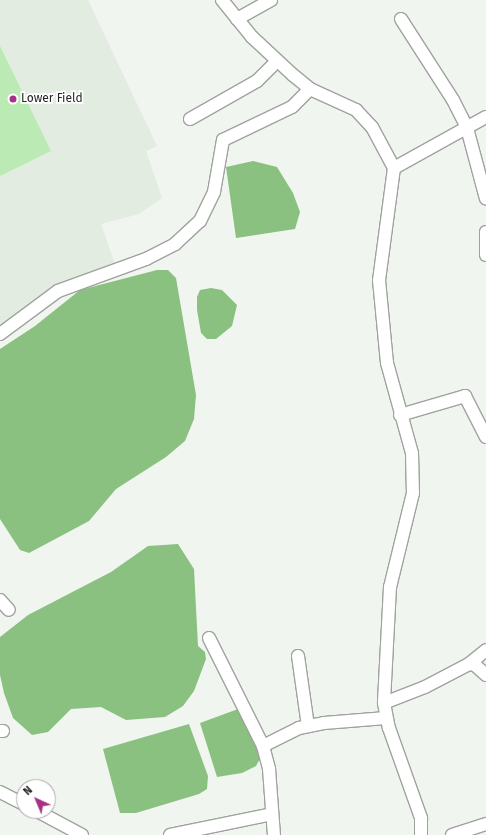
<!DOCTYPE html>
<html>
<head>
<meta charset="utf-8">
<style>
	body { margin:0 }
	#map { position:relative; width:486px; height:835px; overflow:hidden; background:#f1f5f0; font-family:"Fira Sans",sans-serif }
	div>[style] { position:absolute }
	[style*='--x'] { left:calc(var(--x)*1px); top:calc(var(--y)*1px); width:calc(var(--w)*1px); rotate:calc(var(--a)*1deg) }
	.built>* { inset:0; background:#e2ece0 }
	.green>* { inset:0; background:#bceab4 }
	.water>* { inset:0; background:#8ac180 }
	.roads { filter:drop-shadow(1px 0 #9fa39e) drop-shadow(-1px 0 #9fa39e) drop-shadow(0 1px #9fa39e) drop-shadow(0 -1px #9fa39e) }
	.minor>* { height:12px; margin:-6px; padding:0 6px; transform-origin:6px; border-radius:6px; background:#fff }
	.dots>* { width:11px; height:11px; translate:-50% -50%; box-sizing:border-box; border:2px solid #fff; border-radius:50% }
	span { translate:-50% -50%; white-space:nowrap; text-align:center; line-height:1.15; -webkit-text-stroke:3.5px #fff; paint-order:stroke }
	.poi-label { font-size:12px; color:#252625 }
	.left { translate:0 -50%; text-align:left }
	.north { position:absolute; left:16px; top:779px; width:40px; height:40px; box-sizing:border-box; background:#fff; border:1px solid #a8a8a8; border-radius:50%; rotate:316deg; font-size:11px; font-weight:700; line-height:16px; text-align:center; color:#252625 }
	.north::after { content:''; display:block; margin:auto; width:14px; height:18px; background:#a73189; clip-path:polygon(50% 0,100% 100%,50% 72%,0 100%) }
</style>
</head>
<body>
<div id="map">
	<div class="built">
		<i style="clip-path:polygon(0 0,88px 0,157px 146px,146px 151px,162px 198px,139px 214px,101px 224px,115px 264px,94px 273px,0 332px)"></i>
	</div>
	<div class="green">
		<i style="clip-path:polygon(0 46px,51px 151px,0 176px)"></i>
	</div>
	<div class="water">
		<i style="clip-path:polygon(253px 161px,277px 167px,293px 193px,300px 212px,295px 229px,236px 238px,226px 167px)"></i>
		<i style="clip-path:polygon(157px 270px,168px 270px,176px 278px,196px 395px,194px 419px,185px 441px,166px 457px,116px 489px,89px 521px,29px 553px,20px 550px,0 519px,0 349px,35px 326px,80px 290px)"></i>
		<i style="clip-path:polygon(211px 288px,222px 290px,237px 305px,232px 326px,216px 339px,207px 339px,201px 333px,197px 310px,197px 297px,200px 290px)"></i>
		<i style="clip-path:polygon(178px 544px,194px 569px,198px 646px,205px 652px,206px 659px,194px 691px,183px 706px,165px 717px,126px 720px,101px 707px,71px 709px,48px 732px,32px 735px,13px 718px,4px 693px,0 675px,0 637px,28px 615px,111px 572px,148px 546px)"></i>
		<i style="clip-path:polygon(238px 709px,262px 755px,256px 766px,242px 773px,217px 777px,200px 723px)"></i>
		<i style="clip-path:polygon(189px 724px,208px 776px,207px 789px,199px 794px,136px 813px,120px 813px,103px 749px)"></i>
	</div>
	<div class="roads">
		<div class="minor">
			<i style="--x:222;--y:0;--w:48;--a:51"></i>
			<i style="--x:252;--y:37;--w:56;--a:42.8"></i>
			<i style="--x:293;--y:75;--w:22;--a:39"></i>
			<i style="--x:310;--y:89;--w:51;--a:24.5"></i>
			<i style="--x:356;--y:110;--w:23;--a:47"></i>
			<i style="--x:372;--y:127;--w:47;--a:61.8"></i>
			<i style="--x:394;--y:168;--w:113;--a:97.6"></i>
			<i style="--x:379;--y:280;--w:83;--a:84.5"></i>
			<i style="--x:387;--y:363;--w:93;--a:74.5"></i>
			<i style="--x:412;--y:453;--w:40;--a:88.6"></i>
			<i style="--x:413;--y:493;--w:97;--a:103.7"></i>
			<i style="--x:390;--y:587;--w:116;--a:93"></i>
			<i style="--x:384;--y:703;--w:25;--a:79"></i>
			<i style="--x:389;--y:728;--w:96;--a:70.4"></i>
			<i style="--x:421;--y:818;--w:17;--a:90"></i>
			<i style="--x:237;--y:19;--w:39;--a:-29"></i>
			<i style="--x:401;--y:19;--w:96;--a:57.3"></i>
			<i style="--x:453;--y:100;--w:31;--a:63"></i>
			<i style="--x:467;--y:128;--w:73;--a:75"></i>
			<i style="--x:190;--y:119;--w:77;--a:-29.6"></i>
			<i style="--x:257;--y:81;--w:28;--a:-45"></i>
			<i style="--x:394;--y:168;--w:105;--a:-29"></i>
			<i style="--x:486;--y:232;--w:23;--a:90"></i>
			<i style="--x:0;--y:334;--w:72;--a:-36.6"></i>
			<i style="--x:58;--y:291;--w:94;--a:-20"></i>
			<i style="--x:146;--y:259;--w:33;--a:-27"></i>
			<i style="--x:175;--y:244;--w:34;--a:-43"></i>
			<i style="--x:200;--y:221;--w:32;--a:-64"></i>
			<i style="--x:214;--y:192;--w:53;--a:-80.2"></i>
			<i style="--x:223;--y:140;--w:76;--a:-25.6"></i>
			<i style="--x:292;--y:107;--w:25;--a:-45"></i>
			<i style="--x:400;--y:415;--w:68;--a:-16.3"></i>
			<i style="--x:465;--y:396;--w:46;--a:62.9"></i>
			<i style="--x:0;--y:600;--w:13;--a:48"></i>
			<i style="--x:209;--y:638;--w:121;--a:63.4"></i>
			<i style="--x:263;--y:746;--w:24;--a:75"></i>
			<i style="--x:269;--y:769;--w:66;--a:85.7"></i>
			<i style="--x:298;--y:656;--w:71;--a:81.9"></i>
			<i style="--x:469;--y:664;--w:22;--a:-39"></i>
			<i style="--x:384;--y:703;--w:44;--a:-21.3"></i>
			<i style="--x:425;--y:687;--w:50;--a:-27.6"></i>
			<i style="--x:469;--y:664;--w:6;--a:9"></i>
			<i style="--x:475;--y:665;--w:15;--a:42"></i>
			<i style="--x:0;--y:731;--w:3;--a:0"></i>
			<i style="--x:263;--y:746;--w:40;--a:-26.6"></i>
			<i style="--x:299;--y:728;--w:25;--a:-11"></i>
			<i style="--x:324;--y:723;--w:62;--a:-4.6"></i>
			<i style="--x:0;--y:792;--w:27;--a:27"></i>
			<i style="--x:37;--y:811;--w:51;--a:28.1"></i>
			<i style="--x:170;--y:835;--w:104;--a:-11.6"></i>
			<i style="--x:452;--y:835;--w:36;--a:-18"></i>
		</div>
	</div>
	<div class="dots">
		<i style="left:13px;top:99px;background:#a73189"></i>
	</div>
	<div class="poi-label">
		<span class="left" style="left:21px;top:99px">Lower Field</span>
	</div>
	<div class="north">N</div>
</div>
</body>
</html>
